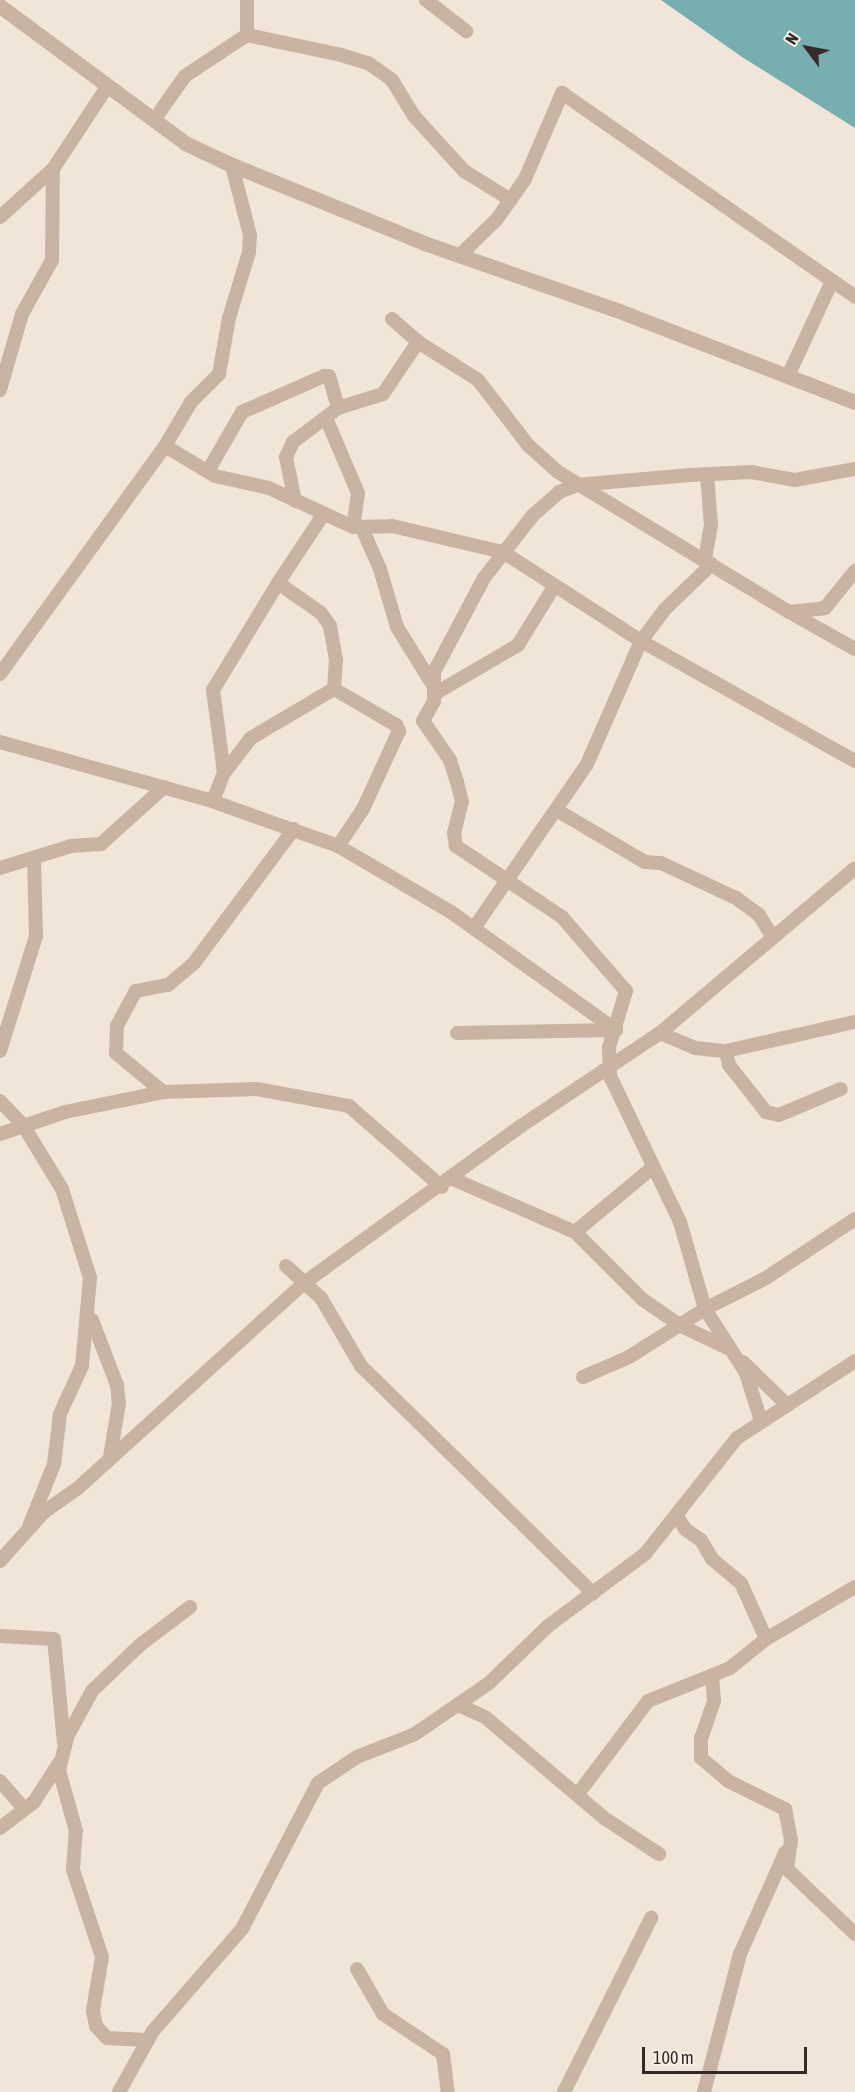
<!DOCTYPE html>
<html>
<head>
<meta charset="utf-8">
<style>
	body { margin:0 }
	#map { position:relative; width:855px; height:2092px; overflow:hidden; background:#f1e5d8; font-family:"Asap Condensed",sans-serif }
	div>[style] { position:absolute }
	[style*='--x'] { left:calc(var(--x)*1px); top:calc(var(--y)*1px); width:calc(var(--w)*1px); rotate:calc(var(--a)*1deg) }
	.water>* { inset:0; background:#77aeaf }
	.minor>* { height:14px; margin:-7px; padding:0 7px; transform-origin:7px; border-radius:7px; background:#c9b4a4 }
	.tertiary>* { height:15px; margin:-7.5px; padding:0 7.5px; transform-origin:7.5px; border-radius:7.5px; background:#c9b4a4 }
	span { translate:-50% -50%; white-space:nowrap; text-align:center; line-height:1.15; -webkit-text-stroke:5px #f9efe4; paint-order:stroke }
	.north { position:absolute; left:777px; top:18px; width:60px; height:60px; -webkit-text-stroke:4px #f9efe4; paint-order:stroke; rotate:302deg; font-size:16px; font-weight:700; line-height:24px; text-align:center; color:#352a26 }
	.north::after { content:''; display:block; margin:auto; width:21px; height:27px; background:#352a26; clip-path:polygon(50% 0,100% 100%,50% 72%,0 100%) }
	.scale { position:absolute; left:642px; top:2047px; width:165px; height:27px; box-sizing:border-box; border:3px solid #352a26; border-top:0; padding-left:8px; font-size:18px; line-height:21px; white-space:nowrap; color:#352a26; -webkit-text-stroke:4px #f9efe4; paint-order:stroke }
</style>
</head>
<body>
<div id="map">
	<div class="water">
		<i style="clip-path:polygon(661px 0,855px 0,855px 128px,742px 57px)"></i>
	</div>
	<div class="minor">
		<i style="--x:247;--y:0;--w:35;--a:90"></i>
		<i style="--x:426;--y:0;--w:51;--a:37.8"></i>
		<i style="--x:154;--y:120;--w:54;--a:-54.8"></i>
		<i style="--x:185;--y:76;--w:74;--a:-33.5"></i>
		<i style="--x:247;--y:35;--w:96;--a:12"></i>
		<i style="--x:341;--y:55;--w:28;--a:17"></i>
		<i style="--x:368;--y:63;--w:29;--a:35"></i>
		<i style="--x:392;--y:80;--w:42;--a:58.6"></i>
		<i style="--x:414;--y:116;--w:74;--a:47.7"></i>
		<i style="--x:464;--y:171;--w:55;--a:31.7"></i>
		<i style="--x:0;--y:217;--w:72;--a:-42.2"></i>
		<i style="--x:53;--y:169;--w:98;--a:-56.6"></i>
		<i style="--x:460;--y:255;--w:52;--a:-44.2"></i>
		<i style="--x:497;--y:219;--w:49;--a:-55"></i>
		<i style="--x:525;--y:179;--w:94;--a:-66.7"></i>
		<i style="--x:562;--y:93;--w:357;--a:34.8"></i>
		<i style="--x:392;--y:319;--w:35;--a:41"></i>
		<i style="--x:418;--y:342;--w:71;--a:32.3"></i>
		<i style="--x:478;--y:380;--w:82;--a:52.4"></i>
		<i style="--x:528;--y:445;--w:40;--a:42"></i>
		<i style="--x:558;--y:472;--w:270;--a:31.2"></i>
		<i style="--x:789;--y:612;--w:36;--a:-6"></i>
		<i style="--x:825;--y:608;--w:48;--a:-51"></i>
		<i style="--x:788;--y:376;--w:105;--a:-65.1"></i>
		<i style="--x:0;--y:390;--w:79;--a:-73.9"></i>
		<i style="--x:22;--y:314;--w:62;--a:-60.9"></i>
		<i style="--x:52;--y:260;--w:91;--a:-89.4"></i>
		<i style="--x:326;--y:418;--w:82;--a:66.9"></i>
		<i style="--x:358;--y:493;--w:34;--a:98"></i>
		<i style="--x:165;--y:446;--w:58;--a:31"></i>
		<i style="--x:215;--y:476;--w:55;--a:12.5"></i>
		<i style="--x:269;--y:488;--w:93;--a:24.9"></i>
		<i style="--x:353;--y:527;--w:39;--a:-1"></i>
		<i style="--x:392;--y:526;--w:114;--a:13.2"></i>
		<i style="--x:503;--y:552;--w:164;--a:32.8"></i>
		<i style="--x:641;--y:641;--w:245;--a:29.3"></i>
		<i style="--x:208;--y:471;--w:68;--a:-60"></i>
		<i style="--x:242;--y:412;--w:90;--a:-23.7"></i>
		<i style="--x:324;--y:376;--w:5;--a:0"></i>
		<i style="--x:329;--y:376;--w:33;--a:74"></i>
		<i style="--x:295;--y:501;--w:45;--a:-101.6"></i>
		<i style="--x:286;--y:457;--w:17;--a:-65"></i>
		<i style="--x:293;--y:442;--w:56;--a:-37.1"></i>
		<i style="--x:338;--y:408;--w:47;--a:-17.3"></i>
		<i style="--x:383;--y:394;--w:63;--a:-56.1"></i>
		<i style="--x:323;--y:515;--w:82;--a:123.5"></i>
		<i style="--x:278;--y:583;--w:52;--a:34.9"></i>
		<i style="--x:321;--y:613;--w:16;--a:55"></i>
		<i style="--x:330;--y:626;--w:35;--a:80"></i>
		<i style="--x:336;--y:660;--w:29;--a:94"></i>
		<i style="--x:334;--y:689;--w:72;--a:30.1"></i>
		<i style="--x:396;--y:725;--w:7;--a:63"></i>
		<i style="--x:399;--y:731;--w:86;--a:114.8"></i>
		<i style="--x:363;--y:809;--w:45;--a:124"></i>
		<i style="--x:362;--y:528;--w:45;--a:66.3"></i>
		<i style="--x:380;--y:569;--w:60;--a:73.7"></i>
		<i style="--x:397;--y:627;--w:65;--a:58.3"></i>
		<i style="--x:705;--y:559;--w:35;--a:-80"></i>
		<i style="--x:711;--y:525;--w:51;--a:-94.5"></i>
		<i style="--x:791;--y:613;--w:73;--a:29.4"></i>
		<i style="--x:0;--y:674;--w:281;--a:-54.1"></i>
		<i style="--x:165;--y:446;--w:51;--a:-59.4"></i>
		<i style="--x:191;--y:402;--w:40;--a:-45"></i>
		<i style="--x:219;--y:374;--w:57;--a:-79.9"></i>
		<i style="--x:229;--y:318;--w:69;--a:-73.1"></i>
		<i style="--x:249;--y:252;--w:17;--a:-87"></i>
		<i style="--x:250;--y:235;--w:71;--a:-104.6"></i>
		<i style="--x:436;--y:693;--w:95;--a:-30.3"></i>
		<i style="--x:518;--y:645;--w:70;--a:-58.3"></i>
		<i style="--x:0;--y:742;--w:214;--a:15.5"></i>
		<i style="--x:206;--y:799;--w:140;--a:19.6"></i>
		<i style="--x:338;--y:846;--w:131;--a:30.3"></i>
		<i style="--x:451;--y:912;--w:203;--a:35.6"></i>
		<i style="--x:224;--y:773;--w:44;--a:-52.4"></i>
		<i style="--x:251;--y:738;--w:96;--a:-30.6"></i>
		<i style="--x:213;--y:801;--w:30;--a:-69"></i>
		<i style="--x:224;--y:773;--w:84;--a:-97.5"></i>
		<i style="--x:213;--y:690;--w:125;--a:-58.7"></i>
		<i style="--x:558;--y:811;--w:101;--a:30.4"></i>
		<i style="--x:645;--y:862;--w:16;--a:4"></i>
		<i style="--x:661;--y:863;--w:83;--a:25"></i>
		<i style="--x:736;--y:898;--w:29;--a:36"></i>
		<i style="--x:759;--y:915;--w:25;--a:58"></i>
		<i style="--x:0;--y:868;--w:74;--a:-17.2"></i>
		<i style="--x:71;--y:846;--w:30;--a:-4"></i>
		<i style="--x:101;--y:844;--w:85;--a:-42.1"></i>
		<i style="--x:474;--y:928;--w:199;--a:-55.4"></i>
		<i style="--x:587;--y:764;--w:134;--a:-66.3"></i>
		<i style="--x:641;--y:641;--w:39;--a:-53"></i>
		<i style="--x:664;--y:610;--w:66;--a:-43.8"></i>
		<i style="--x:457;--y:1033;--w:159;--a:-1.1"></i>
		<i style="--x:660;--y:1033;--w:38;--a:23"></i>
		<i style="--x:695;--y:1048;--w:31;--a:6"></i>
		<i style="--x:726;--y:1051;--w:132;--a:-12.7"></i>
		<i style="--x:0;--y:1051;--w:121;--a:-72.6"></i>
		<i style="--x:36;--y:936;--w:75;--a:-91.5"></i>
		<i style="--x:726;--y:1051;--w:14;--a:78"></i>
		<i style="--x:729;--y:1065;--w:60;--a:51.8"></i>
		<i style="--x:766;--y:1112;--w:13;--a:13"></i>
		<i style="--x:779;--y:1115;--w:67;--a:-22.8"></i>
		<i style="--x:163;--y:1092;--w:61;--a:-140.3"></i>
		<i style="--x:116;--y:1053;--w:27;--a:-88"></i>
		<i style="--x:117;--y:1026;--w:40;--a:-62"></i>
		<i style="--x:136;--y:991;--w:33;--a:-11"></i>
		<i style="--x:168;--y:985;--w:34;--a:-40"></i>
		<i style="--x:194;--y:963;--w:167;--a:-53.3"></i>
		<i style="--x:0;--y:1101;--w:33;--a:46"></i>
		<i style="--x:23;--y:1125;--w:75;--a:58.6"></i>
		<i style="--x:62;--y:1189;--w:93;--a:72.5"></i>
		<i style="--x:90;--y:1278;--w:88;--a:95.2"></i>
		<i style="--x:82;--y:1366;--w:53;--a:114.6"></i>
		<i style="--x:60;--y:1414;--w:50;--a:96.8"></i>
		<i style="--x:54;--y:1464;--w:65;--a:111.8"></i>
		<i style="--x:0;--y:1134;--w:69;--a:-18.7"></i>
		<i style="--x:65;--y:1112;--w:100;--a:-11.5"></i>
		<i style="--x:163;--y:1092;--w:94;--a:-1.8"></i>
		<i style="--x:257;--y:1089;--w:94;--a:10.5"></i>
		<i style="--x:349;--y:1106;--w:123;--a:41.1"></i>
		<i style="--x:453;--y:1179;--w:133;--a:23.5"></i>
		<i style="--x:575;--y:1232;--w:95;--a:45"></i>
		<i style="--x:642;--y:1299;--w:47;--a:34.7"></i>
		<i style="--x:681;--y:1326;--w:52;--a:25.1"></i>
		<i style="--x:575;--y:1232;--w:100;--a:-39.7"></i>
		<i style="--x:286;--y:1266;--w:47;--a:42.4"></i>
		<i style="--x:321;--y:1298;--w:79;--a:59.5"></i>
		<i style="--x:361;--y:1366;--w:325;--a:44.4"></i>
		<i style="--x:92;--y:1320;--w:70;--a:69"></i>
		<i style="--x:117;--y:1385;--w:18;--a:84"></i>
		<i style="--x:119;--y:1403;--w:55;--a:99.5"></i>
		<i style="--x:743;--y:1362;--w:60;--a:44.3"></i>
		<i style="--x:583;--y:1377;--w:50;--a:-23.5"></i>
		<i style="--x:629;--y:1357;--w:90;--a:-32.3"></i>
		<i style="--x:705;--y:1309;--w:68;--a:-26.9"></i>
		<i style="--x:766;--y:1278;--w:107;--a:-33.5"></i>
		<i style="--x:761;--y:1421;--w:50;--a:-107.4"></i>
		<i style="--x:746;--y:1373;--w:76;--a:-122.6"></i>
		<i style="--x:705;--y:1309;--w:91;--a:-106"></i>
		<i style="--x:680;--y:1222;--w:162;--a:-115.6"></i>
		<i style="--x:610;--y:1076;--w:29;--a:-92"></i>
		<i style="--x:609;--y:1047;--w:59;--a:-73.1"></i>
		<i style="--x:626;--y:991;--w:98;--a:-130.9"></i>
		<i style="--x:562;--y:917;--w:128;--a:-146.2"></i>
		<i style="--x:456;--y:846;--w:13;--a:-99"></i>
		<i style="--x:454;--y:833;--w:32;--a:-76"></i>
		<i style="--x:462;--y:802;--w:21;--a:-104"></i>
		<i style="--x:457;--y:782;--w:23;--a:-108"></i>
		<i style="--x:450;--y:760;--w:47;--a:-124.7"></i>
		<i style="--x:423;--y:721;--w:23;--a:-61"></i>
		<i style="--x:434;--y:701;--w:29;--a:-90"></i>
		<i style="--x:434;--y:672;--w:106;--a:-62"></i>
		<i style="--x:484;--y:578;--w:80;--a:-52.1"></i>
		<i style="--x:533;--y:515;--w:35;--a:-41"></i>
		<i style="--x:559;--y:492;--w:19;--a:-21"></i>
		<i style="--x:577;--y:485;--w:113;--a:-5.1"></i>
		<i style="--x:690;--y:475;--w:61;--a:-2.8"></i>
		<i style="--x:751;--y:472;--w:45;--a:10.3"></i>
		<i style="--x:795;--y:480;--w:61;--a:-10.4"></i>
		<i style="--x:677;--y:1516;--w:15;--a:58"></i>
		<i style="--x:685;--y:1529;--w:19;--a:35"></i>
		<i style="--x:701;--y:1540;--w:22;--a:60"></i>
		<i style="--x:712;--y:1559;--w:38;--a:40"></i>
		<i style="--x:741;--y:1583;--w:61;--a:65.9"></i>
		<i style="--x:0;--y:1561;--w:66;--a:-48.1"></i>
		<i style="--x:44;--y:1512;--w:42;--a:-35.2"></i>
		<i style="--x:78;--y:1488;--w:305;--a:-42.2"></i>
		<i style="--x:304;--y:1283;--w:268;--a:-35.9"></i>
		<i style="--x:521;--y:1126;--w:167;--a:-33.8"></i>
		<i style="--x:660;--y:1033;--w:255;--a:-40.2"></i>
		<i style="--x:0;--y:1636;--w:54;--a:3.2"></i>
		<i style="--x:54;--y:1639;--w:104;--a:84.5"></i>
		<i style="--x:712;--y:1677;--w:24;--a:85"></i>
		<i style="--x:714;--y:1701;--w:39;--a:109"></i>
		<i style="--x:701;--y:1738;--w:20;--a:90"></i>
		<i style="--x:701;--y:1758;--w:35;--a:40"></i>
		<i style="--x:728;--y:1781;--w:64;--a:26.2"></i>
		<i style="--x:785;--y:1809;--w:32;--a:79"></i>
		<i style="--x:791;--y:1840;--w:29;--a:98"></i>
		<i style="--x:787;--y:1869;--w:94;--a:43.7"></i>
		<i style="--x:458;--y:1705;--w:30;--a:24"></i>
		<i style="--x:485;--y:1717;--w:156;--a:40.3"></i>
		<i style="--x:604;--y:1818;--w:66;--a:33.2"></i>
		<i style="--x:0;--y:1781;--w:37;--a:49"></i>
		<i style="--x:577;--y:1795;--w:118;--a:-52.9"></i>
		<i style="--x:648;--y:1701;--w:88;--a:-21.9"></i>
		<i style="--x:730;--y:1668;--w:46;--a:-38.9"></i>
		<i style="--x:766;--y:1639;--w:103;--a:-30.3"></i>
		<i style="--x:0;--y:1828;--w:43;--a:-37.4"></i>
		<i style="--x:34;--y:1802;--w:46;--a:-57.3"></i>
		<i style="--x:357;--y:1969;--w:52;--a:60"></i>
		<i style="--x:383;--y:2014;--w:72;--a:33.7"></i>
		<i style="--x:443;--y:2054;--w:38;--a:83"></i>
		<i style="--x:147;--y:2040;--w:40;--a:-177.1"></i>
		<i style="--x:107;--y:2038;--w:16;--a:-133"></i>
		<i style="--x:96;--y:2026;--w:16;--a:-101"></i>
		<i style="--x:93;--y:2010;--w:54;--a:-80.4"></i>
		<i style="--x:102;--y:1957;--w:92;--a:-108.4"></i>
		<i style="--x:73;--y:1870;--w:39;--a:-86"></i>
		<i style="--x:76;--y:1831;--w:63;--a:-105.6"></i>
		<i style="--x:59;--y:1770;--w:34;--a:-76"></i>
		<i style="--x:67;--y:1737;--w:52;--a:-61.5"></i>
		<i style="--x:92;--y:1691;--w:66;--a:-43.8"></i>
		<i style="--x:140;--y:1645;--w:63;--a:-37.2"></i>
		<i style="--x:119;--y:2092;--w:70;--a:-60.9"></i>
		<i style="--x:153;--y:2031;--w:135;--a:-48.9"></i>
		<i style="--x:242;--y:1929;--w:165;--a:-62.5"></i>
		<i style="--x:318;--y:1783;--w:47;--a:-33.7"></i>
		<i style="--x:357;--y:1757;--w:62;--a:-21.6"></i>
		<i style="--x:415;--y:1734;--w:90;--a:-34.6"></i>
		<i style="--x:489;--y:1683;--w:82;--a:-44"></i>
		<i style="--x:548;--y:1626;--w:121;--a:-36.6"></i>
		<i style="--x:645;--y:1554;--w:148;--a:-51.6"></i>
		<i style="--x:737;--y:1438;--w:141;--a:-33.1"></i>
		<i style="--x:564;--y:2092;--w:195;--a:-63.4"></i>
		<i style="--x:704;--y:2092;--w:143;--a:-75.4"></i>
		<i style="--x:740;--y:1954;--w:111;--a:-66"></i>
	</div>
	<div class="tertiary">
		<i style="--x:0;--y:6;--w:230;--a:36.5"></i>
		<i style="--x:185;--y:143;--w:44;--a:25.4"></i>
		<i style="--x:225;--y:162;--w:215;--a:22.1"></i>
		<i style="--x:424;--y:243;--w:201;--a:19.2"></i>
		<i style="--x:614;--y:309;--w:258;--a:21.1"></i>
	</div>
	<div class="north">N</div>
	<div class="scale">100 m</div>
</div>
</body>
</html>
